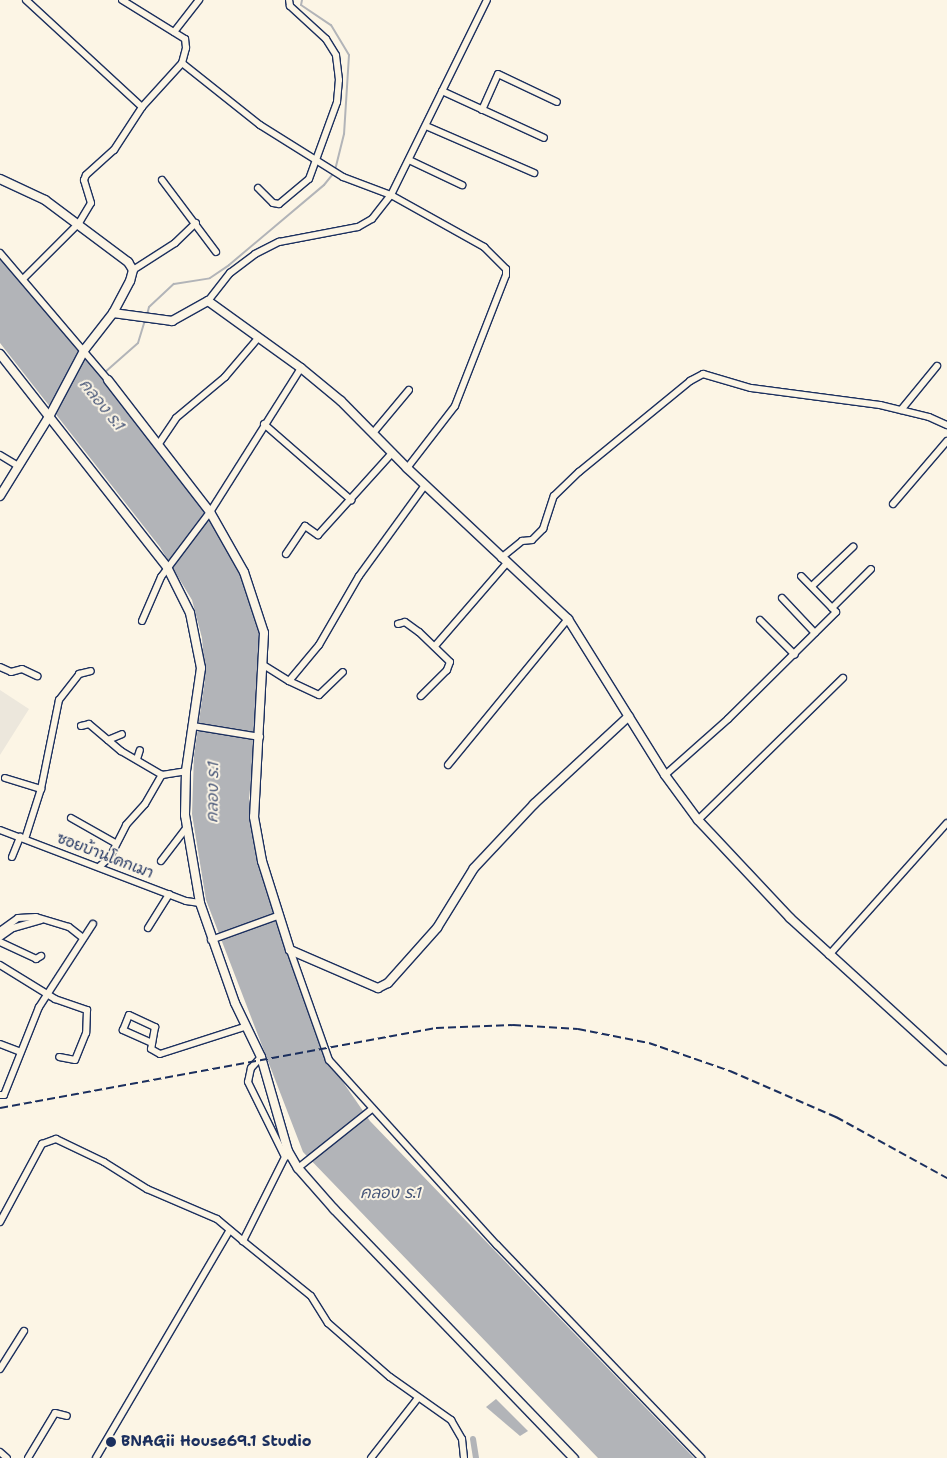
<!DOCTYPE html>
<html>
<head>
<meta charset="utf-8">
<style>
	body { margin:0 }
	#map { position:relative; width:947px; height:1458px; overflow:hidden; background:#fcf5e5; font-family:"Shantell Sans","Playpen Sans Thai",sans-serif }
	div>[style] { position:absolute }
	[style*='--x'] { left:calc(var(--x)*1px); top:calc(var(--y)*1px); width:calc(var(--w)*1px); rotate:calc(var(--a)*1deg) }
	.built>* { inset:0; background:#ece7dc }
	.water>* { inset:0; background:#b2b4b8 }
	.stream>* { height:2px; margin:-1px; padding:0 1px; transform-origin:1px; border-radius:1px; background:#b2b4b8 }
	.canal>* { height:6px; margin:-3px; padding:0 3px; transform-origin:3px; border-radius:3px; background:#b2b4b8 }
	.roads { filter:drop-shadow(1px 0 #1b2f5e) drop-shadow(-1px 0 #1b2f5e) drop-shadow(0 1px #1b2f5e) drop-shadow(0 -1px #1b2f5e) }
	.minor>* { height:6px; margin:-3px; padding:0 3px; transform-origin:3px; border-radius:3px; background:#fcf5e5 }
	.tertiary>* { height:8px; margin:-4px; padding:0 4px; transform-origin:4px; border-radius:4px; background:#fcf5e5 }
	.rail>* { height:2px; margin-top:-1px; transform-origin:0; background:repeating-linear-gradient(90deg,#1b2f5e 0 8px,transparent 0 12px) }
	.dots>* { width:14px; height:14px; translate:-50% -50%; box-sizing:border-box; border:2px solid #fcf5e5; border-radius:50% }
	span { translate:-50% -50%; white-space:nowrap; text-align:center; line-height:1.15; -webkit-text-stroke:4px #fcf5e5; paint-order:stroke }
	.street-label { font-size:15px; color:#1b2f5e }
	.poi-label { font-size:15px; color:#1b2f5e; font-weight:700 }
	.left { translate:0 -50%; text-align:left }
	.water-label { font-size:16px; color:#485779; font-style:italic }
</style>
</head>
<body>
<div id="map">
	<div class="built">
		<i style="clip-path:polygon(0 690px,29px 709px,0 755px)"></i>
	</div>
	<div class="water">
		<i style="clip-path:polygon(0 257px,101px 375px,204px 509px,242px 574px,260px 633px,257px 732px,249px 798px,262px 869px,329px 1055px,345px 1085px,370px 1121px,694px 1458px,598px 1458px,303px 1152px,206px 900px,192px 814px,194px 755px,205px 679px,202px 638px,192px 600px,160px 547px,0 343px)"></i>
		<i style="clip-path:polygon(496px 1399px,528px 1431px,520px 1436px,486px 1407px)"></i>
	</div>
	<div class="stream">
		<i style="--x:302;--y:0;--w:5;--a:101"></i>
		<i style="--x:301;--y:5;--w:36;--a:34"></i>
		<i style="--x:331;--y:25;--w:35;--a:59"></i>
		<i style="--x:349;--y:55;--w:79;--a:93.6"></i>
		<i style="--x:344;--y:134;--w:37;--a:104"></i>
		<i style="--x:147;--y:315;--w:8;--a:-76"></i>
		<i style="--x:149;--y:307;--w:34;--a:-43"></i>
		<i style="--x:174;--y:284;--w:36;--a:-9"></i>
		<i style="--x:210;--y:278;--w:23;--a:-34"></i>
		<i style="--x:229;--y:265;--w:124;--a:-40.1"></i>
		<i style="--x:324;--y:185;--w:14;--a:-51"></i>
		<i style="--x:104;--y:373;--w:45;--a:-41.4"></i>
		<i style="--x:138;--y:343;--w:24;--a:-73"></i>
	</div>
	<div class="canal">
		<i style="--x:473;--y:1439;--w:19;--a:81"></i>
	</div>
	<div class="roads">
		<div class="minor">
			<i style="--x:26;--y:0;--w:158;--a:42.7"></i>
			<i style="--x:174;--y:32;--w:41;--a:-52"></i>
			<i style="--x:182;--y:63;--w:100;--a:38.5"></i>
			<i style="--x:260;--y:125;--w:98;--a:32.1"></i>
			<i style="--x:343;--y:177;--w:51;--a:20.6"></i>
			<i style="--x:391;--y:195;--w:107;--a:29.2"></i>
			<i style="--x:484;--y:247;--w:31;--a:45"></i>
			<i style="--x:506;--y:269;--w:6;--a:90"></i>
			<i style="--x:506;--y:275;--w:141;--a:111.3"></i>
			<i style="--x:455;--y:406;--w:78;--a:127.7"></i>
			<i style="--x:442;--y:91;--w:112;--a:24.7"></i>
			<i style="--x:482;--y:110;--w:39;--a:-66"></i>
			<i style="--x:498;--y:74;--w:65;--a:25.4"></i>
			<i style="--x:426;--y:126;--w:118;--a:23.5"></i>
			<i style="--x:409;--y:160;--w:59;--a:25.3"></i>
			<i style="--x:162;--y:180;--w:90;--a:53.1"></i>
			<i style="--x:258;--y:188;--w:21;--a:45"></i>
			<i style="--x:273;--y:203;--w:6;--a:9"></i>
			<i style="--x:279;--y:204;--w:39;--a:-40"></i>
			<i style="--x:309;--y:179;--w:82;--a:-70"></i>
			<i style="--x:337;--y:102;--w:22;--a:-85"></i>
			<i style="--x:339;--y:80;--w:25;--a:-97"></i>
			<i style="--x:336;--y:55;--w:19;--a:-122"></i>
			<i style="--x:326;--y:39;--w:49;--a:-137.5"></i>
			<i style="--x:290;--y:6;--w:6;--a:-99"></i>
			<i style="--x:0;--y:253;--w:167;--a:49.6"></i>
			<i style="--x:133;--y:270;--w:50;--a:-32.7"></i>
			<i style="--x:175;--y:243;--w:29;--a:-44"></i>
			<i style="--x:24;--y:278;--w:78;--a:-45"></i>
			<i style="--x:79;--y:223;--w:23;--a:-59"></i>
			<i style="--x:91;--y:203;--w:24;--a:-107"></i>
			<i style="--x:84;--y:180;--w:5;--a:-68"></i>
			<i style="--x:86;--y:175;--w:38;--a:-42"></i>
			<i style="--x:114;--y:150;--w:51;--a:-56.9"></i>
			<i style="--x:142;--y:107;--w:59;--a:-47.7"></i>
			<i style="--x:182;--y:63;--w:16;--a:-75"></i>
			<i style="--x:186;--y:48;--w:9;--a:-96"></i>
			<i style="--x:185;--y:39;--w:74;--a:-148.2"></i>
			<i style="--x:208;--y:301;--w:36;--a:-52"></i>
			<i style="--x:230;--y:273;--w:31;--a:-37"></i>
			<i style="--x:255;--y:254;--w:27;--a:-27"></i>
			<i style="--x:279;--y:242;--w:80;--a:-10.8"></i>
			<i style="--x:358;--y:227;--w:16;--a:-30"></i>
			<i style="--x:372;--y:219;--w:31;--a:-52"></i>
			<i style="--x:391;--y:195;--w:217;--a:-63.8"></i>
			<i style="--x:901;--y:410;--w:57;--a:-50.7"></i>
			<i style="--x:264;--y:424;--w:116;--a:41.1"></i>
			<i style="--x:373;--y:433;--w:56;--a:-50.1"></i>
			<i style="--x:158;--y:445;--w:32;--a:-56"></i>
			<i style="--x:176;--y:418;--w:64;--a:-39.9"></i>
			<i style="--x:225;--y:377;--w:52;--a:-49.6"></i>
			<i style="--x:0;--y:455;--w:21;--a:31"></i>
			<i style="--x:893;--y:504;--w:83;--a:-49.4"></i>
			<i style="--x:286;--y:554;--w:34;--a:-56"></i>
			<i style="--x:305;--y:526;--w:16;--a:35"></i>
			<i style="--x:318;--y:535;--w:110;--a:-47.9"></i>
			<i style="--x:501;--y:558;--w:27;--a:-39"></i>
			<i style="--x:522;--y:541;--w:10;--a:-6"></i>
			<i style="--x:532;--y:540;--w:16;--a:-45"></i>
			<i style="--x:543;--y:529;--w:35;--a:-72"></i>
			<i style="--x:554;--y:496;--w:35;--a:-44"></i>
			<i style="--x:579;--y:472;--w:144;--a:-39.3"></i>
			<i style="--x:690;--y:381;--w:15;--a:-28"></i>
			<i style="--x:703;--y:374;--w:50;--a:16.3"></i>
			<i style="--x:751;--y:388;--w:130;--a:7.5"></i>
			<i style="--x:880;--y:405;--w:50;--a:13.8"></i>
			<i style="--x:929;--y:417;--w:20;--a:24"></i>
			<i style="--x:812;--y:586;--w:57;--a:-43.6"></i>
			<i style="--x:782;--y:598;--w:48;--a:46.7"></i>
			<i style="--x:832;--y:608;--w:55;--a:-45"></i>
			<i style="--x:760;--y:620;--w:49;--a:45"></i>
			<i style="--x:142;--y:621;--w:48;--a:-66.6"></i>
			<i style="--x:161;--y:577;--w:81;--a:-53"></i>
			<i style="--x:210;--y:512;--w:170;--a:-57.7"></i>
			<i style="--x:398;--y:624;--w:7;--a:-16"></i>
			<i style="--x:405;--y:622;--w:17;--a:36"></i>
			<i style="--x:419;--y:632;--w:43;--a:44.1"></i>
			<i style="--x:450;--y:662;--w:9;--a:111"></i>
			<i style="--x:447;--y:670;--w:37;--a:135"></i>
			<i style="--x:435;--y:646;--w:110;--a:-49.1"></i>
			<i style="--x:265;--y:666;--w:28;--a:32"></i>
			<i style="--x:289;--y:681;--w:47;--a:-50.2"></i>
			<i style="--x:319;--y:645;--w:80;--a:-59.9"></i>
			<i style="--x:359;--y:576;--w:112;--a:-54"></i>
			<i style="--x:0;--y:667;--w:12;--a:24"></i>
			<i style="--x:11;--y:672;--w:11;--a:-15"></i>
			<i style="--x:22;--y:669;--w:17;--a:25"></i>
			<i style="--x:289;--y:681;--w:33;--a:25"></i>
			<i style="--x:319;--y:695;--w:33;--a:-44"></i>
			<i style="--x:81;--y:726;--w:8;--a:-14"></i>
			<i style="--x:89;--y:724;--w:42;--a:40.2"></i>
			<i style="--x:121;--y:751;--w:48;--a:30.3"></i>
			<i style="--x:193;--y:726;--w:68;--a:9.3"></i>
			<i style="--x:108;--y:740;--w:15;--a:-23"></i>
			<i style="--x:137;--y:759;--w:9;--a:-72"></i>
			<i style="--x:448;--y:765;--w:189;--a:-50.6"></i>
			<i style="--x:665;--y:775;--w:84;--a:-41.6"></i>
			<i style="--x:728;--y:719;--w:152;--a:-44.7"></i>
			<i style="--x:836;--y:612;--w:50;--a:-134.2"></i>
			<i style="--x:5;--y:778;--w:38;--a:17"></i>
			<i style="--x:71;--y:818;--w:51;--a:29.6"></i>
			<i style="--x:698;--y:820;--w:203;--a:-44.4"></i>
			<i style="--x:0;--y:830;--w:199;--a:20.9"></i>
			<i style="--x:186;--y:901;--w:14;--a:8"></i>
			<i style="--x:25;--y:839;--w:52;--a:-72.3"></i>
			<i style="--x:41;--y:789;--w:91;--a:-78.6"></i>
			<i style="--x:59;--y:700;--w:33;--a:-52"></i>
			<i style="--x:79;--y:674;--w:12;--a:-14"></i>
			<i style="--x:12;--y:857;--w:22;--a:-68"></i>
			<i style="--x:161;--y:861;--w:43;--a:-52.6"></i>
			<i style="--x:100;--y:866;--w:13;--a:-42"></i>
			<i style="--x:110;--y:857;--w:36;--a:-63"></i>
			<i style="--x:126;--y:825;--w:28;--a:-48"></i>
			<i style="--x:145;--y:804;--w:34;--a:-60"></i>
			<i style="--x:162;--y:775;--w:24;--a:-9"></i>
			<i style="--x:148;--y:928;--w:40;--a:-58"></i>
			<i style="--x:0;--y:931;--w:22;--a:-36"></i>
			<i style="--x:18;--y:918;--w:18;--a:-3"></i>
			<i style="--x:36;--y:917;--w:34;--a:17"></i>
			<i style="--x:69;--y:927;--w:18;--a:38"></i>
			<i style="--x:0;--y:937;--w:16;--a:-35"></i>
			<i style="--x:13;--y:928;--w:29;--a:-16"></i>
			<i style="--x:211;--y:940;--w:73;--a:-19.9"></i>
			<i style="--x:0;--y:942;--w:40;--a:25"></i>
			<i style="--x:36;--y:959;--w:6;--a:-31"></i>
			<i style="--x:290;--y:950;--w:117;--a:70.5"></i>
			<i style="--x:329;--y:1060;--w:250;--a:47.8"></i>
			<i style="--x:497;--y:1245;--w:295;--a:46.2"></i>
			<i style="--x:829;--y:955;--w:177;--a:-48.2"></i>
			<i style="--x:0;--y:965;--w:65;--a:31.7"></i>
			<i style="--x:55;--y:999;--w:34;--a:19"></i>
			<i style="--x:87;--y:1010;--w:23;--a:92"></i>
			<i style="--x:86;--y:1033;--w:29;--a:112"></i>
			<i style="--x:75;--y:1060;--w:16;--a:-169"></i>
			<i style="--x:152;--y:1043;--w:32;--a:-156"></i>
			<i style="--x:123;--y:1030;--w:16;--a:-68"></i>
			<i style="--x:129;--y:1015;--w:29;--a:25"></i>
			<i style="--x:155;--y:1027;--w:22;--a:100"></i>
			<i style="--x:151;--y:1049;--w:10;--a:29"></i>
			<i style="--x:160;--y:1054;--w:88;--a:-17.8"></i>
			<i style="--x:0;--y:1044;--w:22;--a:21"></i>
			<i style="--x:261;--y:1057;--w:15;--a:132"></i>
			<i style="--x:251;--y:1068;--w:14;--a:102"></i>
			<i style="--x:248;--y:1082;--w:84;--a:63.7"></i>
			<i style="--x:0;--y:1095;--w:4;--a:0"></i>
			<i style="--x:4;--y:1095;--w:95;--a:-68.3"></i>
			<i style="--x:39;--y:1007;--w:99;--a:-57"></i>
			<i style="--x:288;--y:1151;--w:101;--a:116.6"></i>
			<i style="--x:243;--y:1241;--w:87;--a:39"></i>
			<i style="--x:311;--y:1296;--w:32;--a:58"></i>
			<i style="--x:328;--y:1323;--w:82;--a:41.1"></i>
			<i style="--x:390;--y:1377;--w:75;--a:35.2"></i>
			<i style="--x:451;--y:1420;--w:22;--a:60"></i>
			<i style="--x:462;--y:1439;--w:19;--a:84"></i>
			<i style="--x:298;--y:1168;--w:95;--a:-38.6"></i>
			<i style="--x:0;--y:1222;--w:89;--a:-61.7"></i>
			<i style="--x:42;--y:1144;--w:15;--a:-20"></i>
			<i style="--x:56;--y:1139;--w:53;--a:25.6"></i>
			<i style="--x:104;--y:1162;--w:51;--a:32.1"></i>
			<i style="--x:147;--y:1189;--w:76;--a:23.2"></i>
			<i style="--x:217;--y:1219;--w:34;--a:40"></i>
			<i style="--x:0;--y:1369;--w:45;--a:-57.7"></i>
			<i style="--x:0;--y:1452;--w:9;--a:41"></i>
			<i style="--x:28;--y:1458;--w:52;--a:-59"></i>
			<i style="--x:55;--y:1413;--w:12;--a:14"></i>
			<i style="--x:96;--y:1458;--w:264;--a:-59.6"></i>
			<i style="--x:371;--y:1458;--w:76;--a:-51.9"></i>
		</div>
		<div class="tertiary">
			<i style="--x:0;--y:179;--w:50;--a:25"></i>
			<i style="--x:45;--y:200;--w:104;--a:36.8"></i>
			<i style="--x:128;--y:262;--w:9;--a:58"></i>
			<i style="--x:133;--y:270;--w:11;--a:105"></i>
			<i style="--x:130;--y:281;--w:36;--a:118"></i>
			<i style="--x:0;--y:354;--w:271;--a:51.9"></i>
			<i style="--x:167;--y:567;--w:51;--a:63.4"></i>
			<i style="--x:190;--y:613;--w:56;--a:78.7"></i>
			<i style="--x:201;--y:668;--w:104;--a:98.3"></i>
			<i style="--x:186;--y:771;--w:44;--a:91.3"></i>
			<i style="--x:185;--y:815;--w:89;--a:80.3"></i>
			<i style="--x:200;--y:903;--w:106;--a:70.7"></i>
			<i style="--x:235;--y:1003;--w:60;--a:64.3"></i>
			<i style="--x:261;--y:1057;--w:98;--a:74"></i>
			<i style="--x:288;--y:1151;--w:20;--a:60"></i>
			<i style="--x:298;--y:1168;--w:55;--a:48.7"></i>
			<i style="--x:334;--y:1209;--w:346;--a:46.1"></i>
			<i style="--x:108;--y:380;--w:167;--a:52.3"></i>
			<i style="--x:210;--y:512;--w:69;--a:60.5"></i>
			<i style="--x:244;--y:572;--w:64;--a:71.8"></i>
			<i style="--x:264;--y:633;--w:184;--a:93.1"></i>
			<i style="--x:254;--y:817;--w:45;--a:79.7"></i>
			<i style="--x:262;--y:861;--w:93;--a:72.5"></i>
			<i style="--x:290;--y:950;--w:96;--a:23.4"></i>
			<i style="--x:378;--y:988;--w:11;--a:-27"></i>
			<i style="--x:388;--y:983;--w:74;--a:-48.3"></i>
			<i style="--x:437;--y:928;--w:70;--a:-58.3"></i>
			<i style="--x:474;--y:868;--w:88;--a:-46.8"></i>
			<i style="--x:534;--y:804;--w:129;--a:-42.8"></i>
			<i style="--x:0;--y:496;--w:95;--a:-58.3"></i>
			<i style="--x:50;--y:415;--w:75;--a:-62.1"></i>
			<i style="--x:85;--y:349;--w:46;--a:-52.1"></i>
			<i style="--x:113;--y:313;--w:60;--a:7.7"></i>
			<i style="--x:172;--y:321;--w:41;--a:-29.1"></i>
			<i style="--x:208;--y:301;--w:115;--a:35.8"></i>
			<i style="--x:301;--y:368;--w:52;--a:39.5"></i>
			<i style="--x:341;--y:401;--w:94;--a:45.4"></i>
			<i style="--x:407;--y:468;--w:221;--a:43.2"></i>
			<i style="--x:568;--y:619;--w:184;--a:58.1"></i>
			<i style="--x:665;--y:775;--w:56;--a:53.7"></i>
			<i style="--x:698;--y:820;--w:134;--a:46.8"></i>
			<i style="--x:790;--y:918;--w:212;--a:42.3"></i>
		</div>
	</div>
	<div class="rail">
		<i style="--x:0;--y:1108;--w:443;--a:-10.4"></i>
		<i style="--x:436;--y:1028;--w:77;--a:-2.2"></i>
		<i style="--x:513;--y:1025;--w:65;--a:3.5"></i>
		<i style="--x:578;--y:1029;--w:72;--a:11.2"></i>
		<i style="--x:649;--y:1043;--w:86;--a:19.1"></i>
		<i style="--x:730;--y:1071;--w:116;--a:23.5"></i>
		<i style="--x:836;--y:1117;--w:127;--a:28.8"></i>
	</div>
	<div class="dots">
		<i style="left:111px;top:1442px;background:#1b2f5e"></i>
	</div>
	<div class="street-label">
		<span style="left:105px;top:856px;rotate:21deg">ซอยบ้านโคกเมา</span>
	</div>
	<div class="poi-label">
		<span class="left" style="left:121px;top:1442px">BNAGii House69.1 Studio</span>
	</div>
	<div class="water-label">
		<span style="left:102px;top:405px;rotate:51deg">คลอง ร.1</span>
		<span style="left:213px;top:792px;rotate:-89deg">คลอง ร.1</span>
		<span style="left:391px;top:1193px">คลอง ร.1</span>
	</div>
</div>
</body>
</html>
